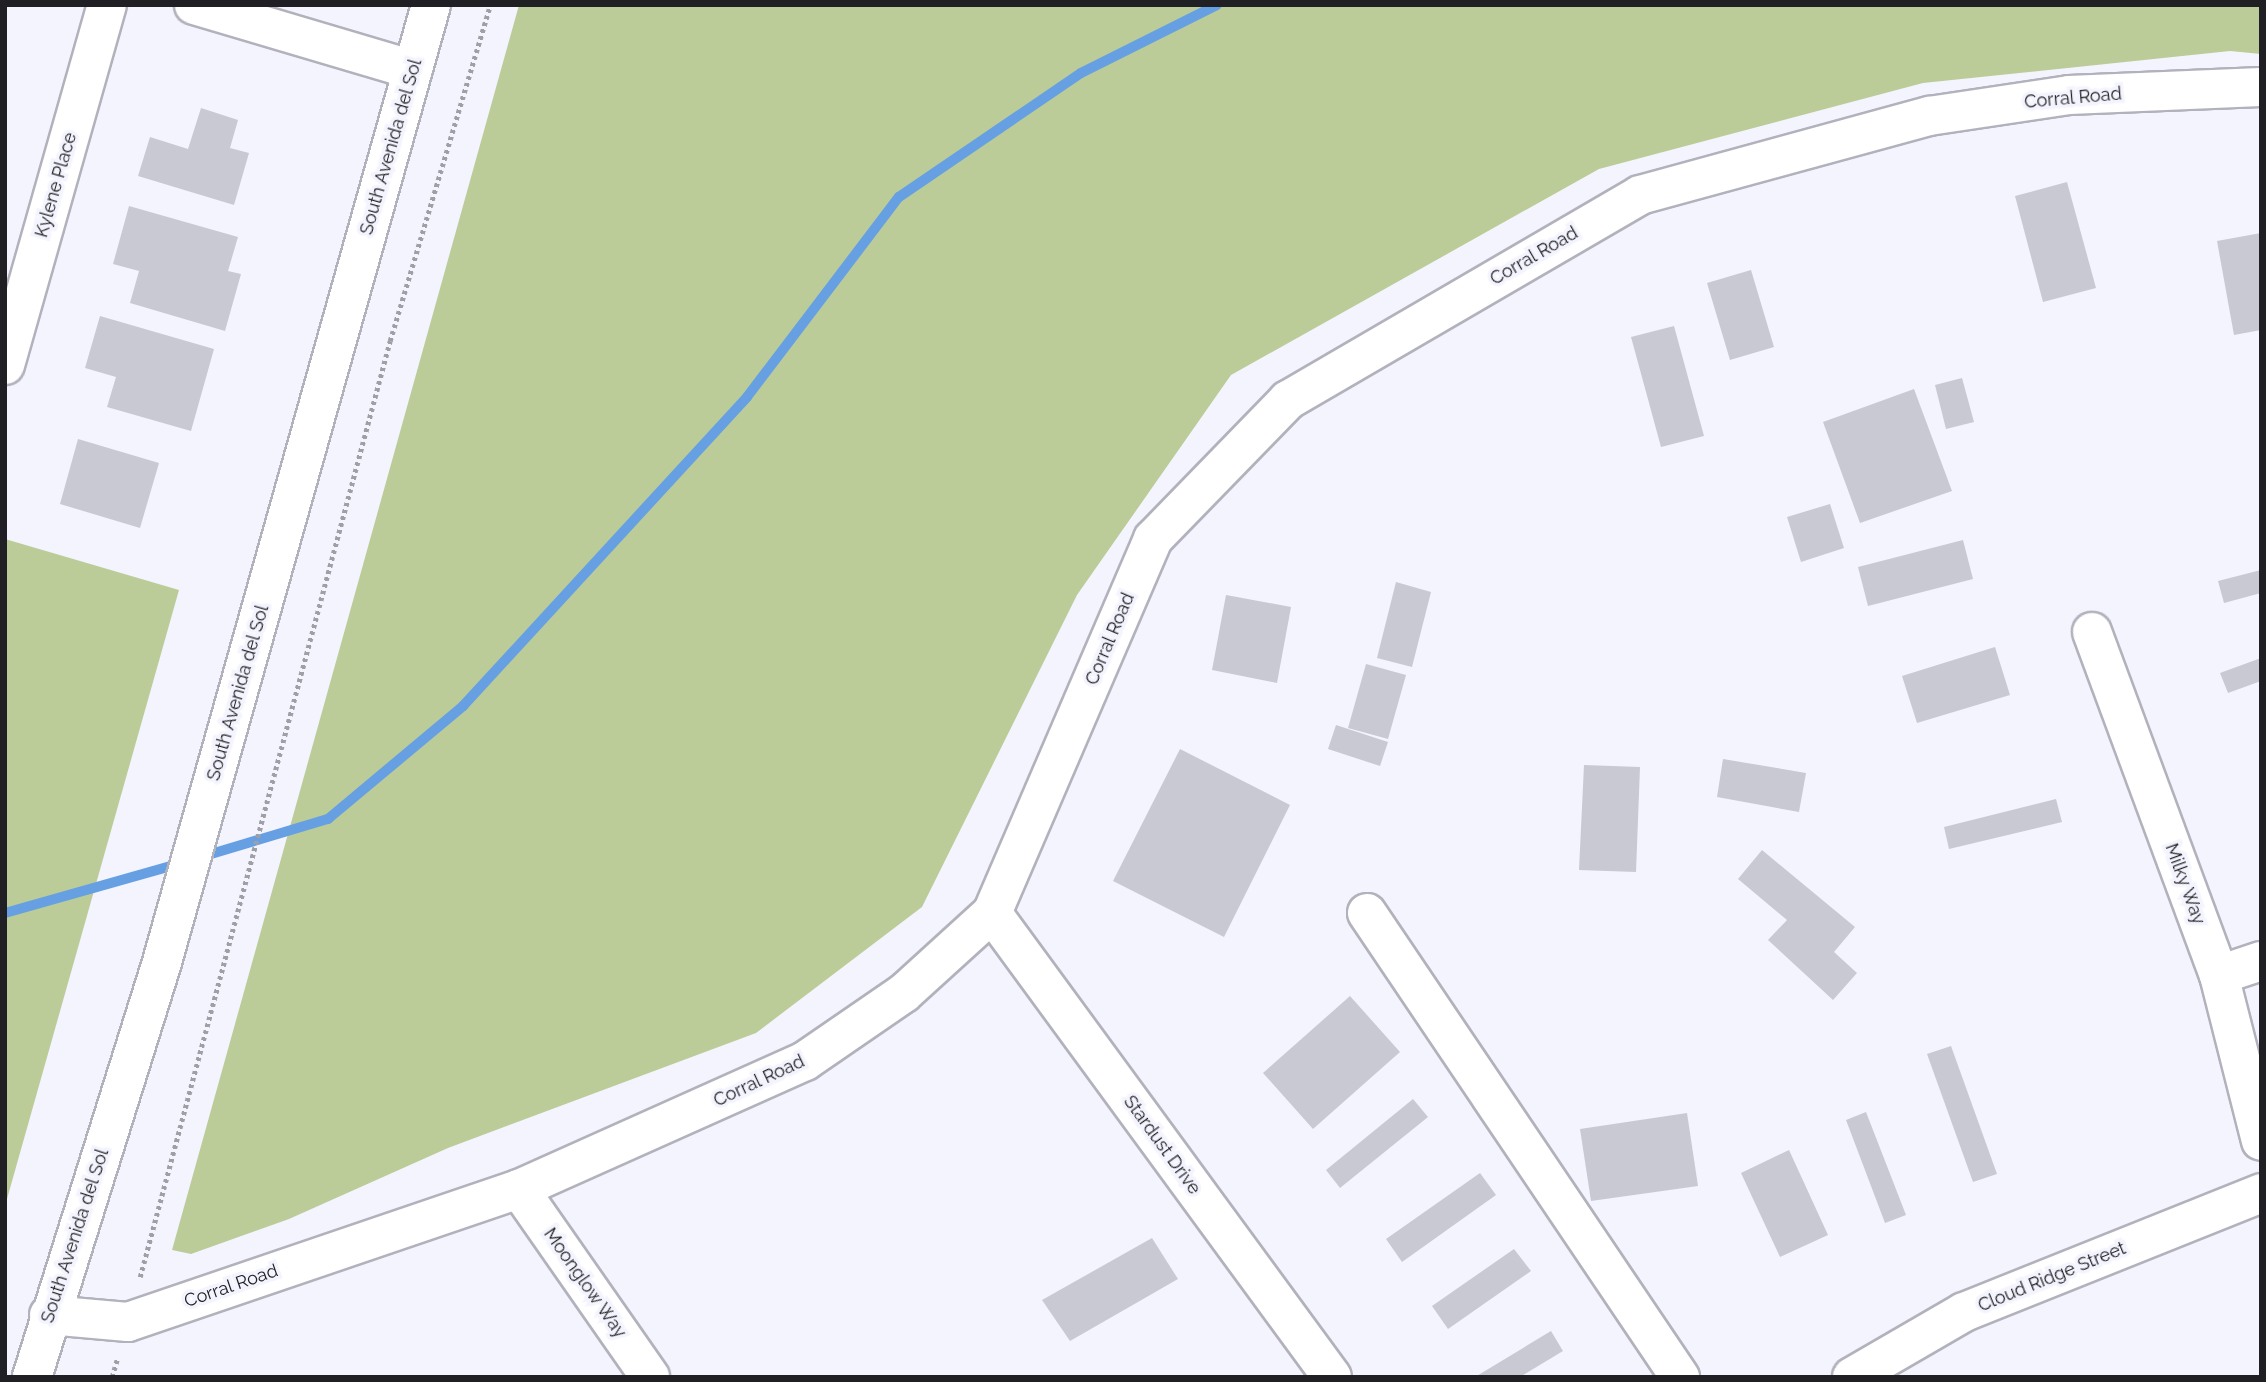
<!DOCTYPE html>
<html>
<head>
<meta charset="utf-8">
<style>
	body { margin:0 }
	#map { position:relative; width:2266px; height:1382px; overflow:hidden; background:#f4f4fe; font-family:Raleway,sans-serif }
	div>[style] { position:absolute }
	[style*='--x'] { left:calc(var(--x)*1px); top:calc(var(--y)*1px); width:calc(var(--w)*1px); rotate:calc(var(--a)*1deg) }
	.green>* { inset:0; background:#bc9 }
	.stream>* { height:10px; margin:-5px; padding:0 5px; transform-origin:5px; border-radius:5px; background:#66a0e3 }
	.building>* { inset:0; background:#c9c9d4 }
	.path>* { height:4.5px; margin-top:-2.25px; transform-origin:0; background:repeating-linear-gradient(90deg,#9f9fa6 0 3.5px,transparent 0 7px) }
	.roads { filter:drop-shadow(2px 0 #b2b2bd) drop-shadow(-2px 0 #b2b2bd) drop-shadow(0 2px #b2b2bd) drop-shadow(0 -2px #b2b2bd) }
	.minor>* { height:38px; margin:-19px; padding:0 19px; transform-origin:19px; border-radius:19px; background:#fff }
	.tertiary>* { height:38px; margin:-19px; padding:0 19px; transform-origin:19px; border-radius:19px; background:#fff }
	span { translate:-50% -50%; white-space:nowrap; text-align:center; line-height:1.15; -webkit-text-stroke:7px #f4f4fe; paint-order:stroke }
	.street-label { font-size:18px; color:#202024 }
	.frame { position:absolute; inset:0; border:7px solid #202024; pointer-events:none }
</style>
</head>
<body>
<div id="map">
	<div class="green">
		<i style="clip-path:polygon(519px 5px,2261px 5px,2261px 54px,2230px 51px,1923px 83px,1599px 169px,1231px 375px,1077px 595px,922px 907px,756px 1033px,448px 1148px,289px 1219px,191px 1254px,172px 1250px)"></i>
		<i style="clip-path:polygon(5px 539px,179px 590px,5px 1206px)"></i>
	</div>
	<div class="stream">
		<i style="--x:201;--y:857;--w:133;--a:-16.7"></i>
		<i style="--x:328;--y:819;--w:176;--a:-39.9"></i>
		<i style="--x:463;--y:706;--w:420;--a:-47.4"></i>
		<i style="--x:747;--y:397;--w:251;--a:-52.8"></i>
		<i style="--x:899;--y:197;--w:220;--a:-34.3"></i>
		<i style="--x:1081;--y:73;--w:152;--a:-26.6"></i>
		<i style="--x:5;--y:913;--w:184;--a:-15.8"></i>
	</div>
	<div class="building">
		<i style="clip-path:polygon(201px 108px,238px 120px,230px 148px,249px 153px,234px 205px,138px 176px,150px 137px,188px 149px)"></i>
		<i style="clip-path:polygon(2067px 182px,2096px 288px,2043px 302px,2015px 196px)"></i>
		<i style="clip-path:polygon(129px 206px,238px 237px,228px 271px,241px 274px,225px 331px,130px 303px,139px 271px,113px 264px)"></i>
		<i style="clip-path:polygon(2261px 233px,2261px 330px,2234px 335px,2217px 241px)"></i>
		<i style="clip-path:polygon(1751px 270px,1774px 347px,1730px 360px,1707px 283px)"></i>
		<i style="clip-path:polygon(100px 316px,214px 349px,191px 431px,107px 407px,116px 377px,85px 368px)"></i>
		<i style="clip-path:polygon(1674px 326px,1704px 436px,1661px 447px,1631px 337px)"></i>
		<i style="clip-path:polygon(1962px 378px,1974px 422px,1946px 429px,1935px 385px)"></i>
		<i style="clip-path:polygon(1914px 389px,1952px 491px,1860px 523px,1823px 422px)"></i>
		<i style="clip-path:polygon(78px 439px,159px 463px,140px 528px,60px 504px)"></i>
		<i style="clip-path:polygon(1830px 504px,1844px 548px,1801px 562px,1787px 517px)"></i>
		<i style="clip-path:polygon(1963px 540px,1973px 579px,1868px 606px,1858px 567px)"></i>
		<i style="clip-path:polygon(2261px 570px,2261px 593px,2224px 603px,2218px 581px)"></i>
		<i style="clip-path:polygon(1396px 582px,1431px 592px,1412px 667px,1377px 658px)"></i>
		<i style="clip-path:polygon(1226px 595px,1291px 607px,1277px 683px,1212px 670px)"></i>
		<i style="clip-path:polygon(1995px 647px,2010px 695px,1917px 723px,1902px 676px)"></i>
		<i style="clip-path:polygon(2261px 658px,2261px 681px,2228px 693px,2220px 673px)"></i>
		<i style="clip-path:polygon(1366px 664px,1406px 675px,1388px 739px,1348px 728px)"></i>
		<i style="clip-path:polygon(1336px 725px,1388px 742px,1380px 766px,1328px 749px)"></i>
		<i style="clip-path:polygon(1180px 749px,1290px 805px,1224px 937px,1113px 881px)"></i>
		<i style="clip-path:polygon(1723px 759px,1806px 773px,1799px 812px,1717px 797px)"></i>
		<i style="clip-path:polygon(1584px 765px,1640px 767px,1636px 872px,1579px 870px)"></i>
		<i style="clip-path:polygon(2056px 799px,2062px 822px,1949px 849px,1944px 827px)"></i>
		<i style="clip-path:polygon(1762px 850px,1855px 927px,1834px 952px,1857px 973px,1833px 1000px,1768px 940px,1787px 920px,1738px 879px)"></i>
		<i style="clip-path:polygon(1350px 996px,1400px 1052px,1313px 1129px,1263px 1073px)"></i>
		<i style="clip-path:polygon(1951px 1046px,1997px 1174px,1973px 1182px,1927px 1054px)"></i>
		<i style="clip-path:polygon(1413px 1099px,1428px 1117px,1340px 1188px,1326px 1170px)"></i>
		<i style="clip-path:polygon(1866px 1112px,1906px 1215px,1885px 1223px,1846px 1120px)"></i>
		<i style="clip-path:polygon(1687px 1113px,1698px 1186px,1591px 1201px,1580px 1129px)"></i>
		<i style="clip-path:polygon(1789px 1150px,1828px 1235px,1780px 1257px,1741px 1173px)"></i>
		<i style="clip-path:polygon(1480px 1173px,1496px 1195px,1402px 1262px,1386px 1239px)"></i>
		<i style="clip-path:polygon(1152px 1238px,1178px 1279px,1070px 1341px,1042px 1300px)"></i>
		<i style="clip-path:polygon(1514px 1249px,1531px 1271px,1448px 1329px,1432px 1306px)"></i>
		<i style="clip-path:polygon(1551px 1331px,1563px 1351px,1520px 1377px,1475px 1377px)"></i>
	</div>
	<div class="path">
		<i style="--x:140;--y:1277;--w:969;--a:-75.05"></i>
		<i style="--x:390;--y:341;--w:351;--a:-73.4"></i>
		<i style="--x:112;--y:1377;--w:19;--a:-74"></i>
	</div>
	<div class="roads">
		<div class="minor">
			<i style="--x:194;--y:5;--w:228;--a:16.5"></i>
			<i style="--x:5;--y:365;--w:374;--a:-74.2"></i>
			<i style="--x:2092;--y:632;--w:366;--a:69.7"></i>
			<i style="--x:2219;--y:975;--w:171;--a:75.8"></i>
			<i style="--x:992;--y:913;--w:575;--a:53.77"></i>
			<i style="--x:1367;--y:913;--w:560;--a:56"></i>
			<i style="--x:2219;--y:975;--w:44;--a:-18.4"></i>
			<i style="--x:519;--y:1189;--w:229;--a:55.1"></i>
			<i style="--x:49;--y:1315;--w:79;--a:5.1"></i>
			<i style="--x:128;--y:1322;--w:413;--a:-18.8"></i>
			<i style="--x:519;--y:1189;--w:313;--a:-24.1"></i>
			<i style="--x:805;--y:1061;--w:120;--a:-34.5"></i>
			<i style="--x:904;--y:993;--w:119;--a:-42.3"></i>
			<i style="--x:992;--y:913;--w:407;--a:-66.7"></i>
			<i style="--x:1153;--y:539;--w:194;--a:-45.8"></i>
			<i style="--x:1288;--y:400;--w:407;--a:-30.2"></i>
			<i style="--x:1640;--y:195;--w:300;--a:-15.3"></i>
			<i style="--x:1929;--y:116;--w:142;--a:-8.5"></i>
			<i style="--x:2069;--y:95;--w:192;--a:-2.4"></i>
			<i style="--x:1852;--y:1377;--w:129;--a:-30.1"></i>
			<i style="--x:1964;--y:1312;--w:320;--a:-21.8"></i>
		</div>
		<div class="tertiary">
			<i style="--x:32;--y:1377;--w:435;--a:-72.6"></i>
			<i style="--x:162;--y:962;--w:994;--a:-74.3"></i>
		</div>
	</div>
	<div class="street-label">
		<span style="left:2073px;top:98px;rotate:-5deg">Corral Road</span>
		<span style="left:391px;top:147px;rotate:-74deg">South Avenida del Sol</span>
		<span style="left:56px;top:185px;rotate:-74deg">Kylene Place</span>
		<span style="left:1534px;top:256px;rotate:-30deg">Corral Road</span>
		<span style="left:1110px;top:639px;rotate:-67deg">Corral Road</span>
		<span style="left:238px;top:693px;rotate:-74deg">South Avenida del Sol</span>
		<span style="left:2185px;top:884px;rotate:70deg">Milky Way</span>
		<span style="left:759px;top:1081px;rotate:-25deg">Corral Road</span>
		<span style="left:1162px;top:1145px;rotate:54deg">Stardust Drive</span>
		<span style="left:75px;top:1236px;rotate:-72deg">South Avenida del Sol</span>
		<span style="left:2052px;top:1277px;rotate:-22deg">Cloud Ridge Street</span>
		<span style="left:585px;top:1283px;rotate:55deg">Moonglow Way</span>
		<span style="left:231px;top:1286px;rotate:-19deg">Corral Road</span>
	</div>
	<div class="frame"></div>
</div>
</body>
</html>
